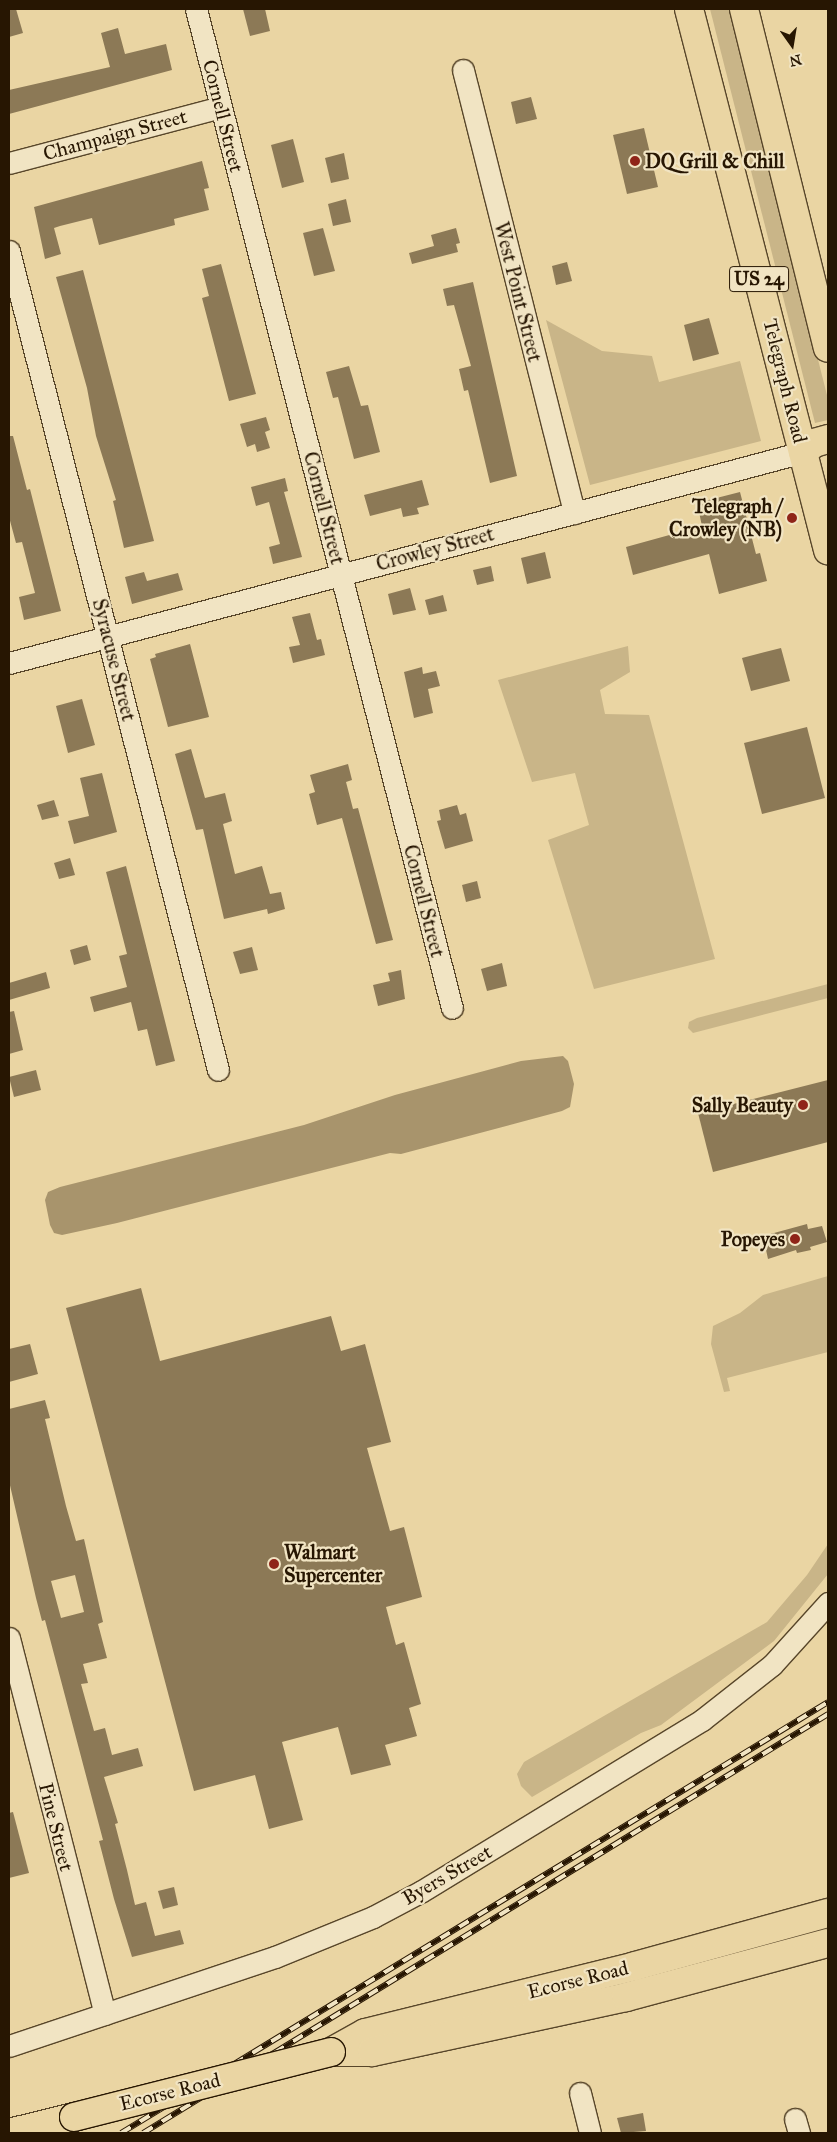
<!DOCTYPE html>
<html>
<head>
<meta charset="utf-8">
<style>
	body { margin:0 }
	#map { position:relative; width:837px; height:2142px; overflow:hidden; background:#ead5a3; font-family:"IM FELL Great Primer",serif }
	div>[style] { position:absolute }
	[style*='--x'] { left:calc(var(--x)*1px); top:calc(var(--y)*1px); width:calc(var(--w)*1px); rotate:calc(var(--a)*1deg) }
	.green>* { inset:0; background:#c9b588 }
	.water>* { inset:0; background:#a8946c }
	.building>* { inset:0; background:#8c7956 }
	.roads { filter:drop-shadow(1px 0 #58462a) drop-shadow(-1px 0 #58462a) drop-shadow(0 1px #58462a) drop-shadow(0 -1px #58462a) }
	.minor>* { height:21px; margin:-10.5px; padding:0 10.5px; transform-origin:10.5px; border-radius:10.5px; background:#f1e4c3 }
	.major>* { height:28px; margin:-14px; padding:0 14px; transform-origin:14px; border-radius:14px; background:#ead5a3 }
	.rail>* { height:5.5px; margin-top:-2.75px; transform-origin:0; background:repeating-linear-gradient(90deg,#f1e4c3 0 11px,#271602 0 22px); box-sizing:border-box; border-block:1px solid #271602 }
	.bridges { filter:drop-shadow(1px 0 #271602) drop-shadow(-1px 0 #271602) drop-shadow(0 1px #271602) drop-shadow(0 -1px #271602) }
	.major-bridge>* { height:28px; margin:-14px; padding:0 14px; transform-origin:14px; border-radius:14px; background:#ead5a3 }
	.dots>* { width:14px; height:14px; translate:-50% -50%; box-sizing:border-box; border:2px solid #f1e4c3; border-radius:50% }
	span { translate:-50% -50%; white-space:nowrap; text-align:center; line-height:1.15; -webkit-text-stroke:4.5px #f1e4c3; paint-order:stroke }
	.shield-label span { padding:1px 4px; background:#f1e4c3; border:1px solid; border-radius:4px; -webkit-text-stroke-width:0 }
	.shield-label { font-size:19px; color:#271602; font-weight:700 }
	.street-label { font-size:20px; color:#271602 }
	.poi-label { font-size:20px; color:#271602; font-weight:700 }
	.left { translate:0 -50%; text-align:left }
	.right { translate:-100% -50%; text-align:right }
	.frame { position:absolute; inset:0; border:10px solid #271602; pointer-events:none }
	.north { position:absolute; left:767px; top:20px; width:50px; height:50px; -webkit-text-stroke:4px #f1e4c3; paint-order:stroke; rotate:167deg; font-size:14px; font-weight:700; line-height:20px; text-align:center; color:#271602 }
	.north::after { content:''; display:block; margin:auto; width:18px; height:22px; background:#271602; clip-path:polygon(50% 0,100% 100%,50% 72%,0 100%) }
</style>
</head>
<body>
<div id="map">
	<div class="green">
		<i style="clip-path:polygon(710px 9px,729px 9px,828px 399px,828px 420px,815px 423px)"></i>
		<i style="clip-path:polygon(546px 320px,602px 351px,652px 356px,659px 382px,740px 361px,761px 441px,590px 485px)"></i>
		<i style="clip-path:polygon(628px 646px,630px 672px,600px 690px,605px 714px,649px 715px,715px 959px,594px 989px,548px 840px,589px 825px,575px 773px,532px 782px,498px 680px)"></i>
		<i style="clip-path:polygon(828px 984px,828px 998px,693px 1033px,688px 1028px,689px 1022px,697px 1018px)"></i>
		<i style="clip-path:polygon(828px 1276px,828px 1352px,727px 1378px,730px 1391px,724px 1392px,711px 1344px,713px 1326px,740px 1313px,763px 1295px)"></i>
		<i style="clip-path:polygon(828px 1544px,828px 1574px,774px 1641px,661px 1725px,641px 1733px,532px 1797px,521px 1786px,517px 1774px,524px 1762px,767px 1622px,807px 1575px)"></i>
	</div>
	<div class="water">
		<i style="clip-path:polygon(563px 1056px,568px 1061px,574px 1084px,570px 1107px,562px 1111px,401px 1154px,390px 1153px,117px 1223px,62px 1235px,54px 1233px,50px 1225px,45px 1200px,48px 1192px,60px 1187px,304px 1125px,395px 1095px,521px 1061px)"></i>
	</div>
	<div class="building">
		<i style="clip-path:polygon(9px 9px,16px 9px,23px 33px,9px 37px)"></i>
		<i style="clip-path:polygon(243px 9px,265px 9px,270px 31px,250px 36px)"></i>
		<i style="clip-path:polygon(118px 28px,125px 54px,166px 44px,172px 70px,9px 114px,9px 90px,110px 67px,101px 33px)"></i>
		<i style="clip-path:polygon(531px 97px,537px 119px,516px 124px,511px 102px)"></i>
		<i style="clip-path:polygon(644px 128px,658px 187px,627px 194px,613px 135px)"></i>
		<i style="clip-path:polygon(293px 139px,304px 182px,282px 188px,271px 145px)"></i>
		<i style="clip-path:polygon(344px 153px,349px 179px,331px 183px,325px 158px)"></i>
		<i style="clip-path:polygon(202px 161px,209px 188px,204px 189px,209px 210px,174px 219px,175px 225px,99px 245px,92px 218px,60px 226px,54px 228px,61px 254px,45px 259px,34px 207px)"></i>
		<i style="clip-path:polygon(346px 199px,351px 222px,333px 226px,328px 204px)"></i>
		<i style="clip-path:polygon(323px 228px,335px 271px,314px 276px,303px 233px)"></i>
		<i style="clip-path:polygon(456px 228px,460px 243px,456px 244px,458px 252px,412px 264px,409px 253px,434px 246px,431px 235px)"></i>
		<i style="clip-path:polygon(567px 262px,572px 281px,556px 285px,552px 266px)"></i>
		<i style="clip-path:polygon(221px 264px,256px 394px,229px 401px,202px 298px,209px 296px,202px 269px)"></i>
		<i style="clip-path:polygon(83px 270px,154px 541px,124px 548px,113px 501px,116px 500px,96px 436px,87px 388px,56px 277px)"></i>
		<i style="clip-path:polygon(473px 282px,517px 476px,490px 483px,468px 390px,464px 391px,459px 369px,471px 366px,454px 305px,447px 306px,443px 289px)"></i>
		<i style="clip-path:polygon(709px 318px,719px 354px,693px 361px,684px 325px)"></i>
		<i style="clip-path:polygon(349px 366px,361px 406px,368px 405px,380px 452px,354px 459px,338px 397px,333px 398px,326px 372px)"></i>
		<i style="clip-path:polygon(266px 417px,270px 430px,265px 432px,270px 448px,257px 452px,255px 444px,247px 447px,240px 424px)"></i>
		<i style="clip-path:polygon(9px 436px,13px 436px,27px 490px,30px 489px,61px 611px,24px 620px,19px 597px,35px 593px,22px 542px,16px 543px,9px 517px)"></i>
		<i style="clip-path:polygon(285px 478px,288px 491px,284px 492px,302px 557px,273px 564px,269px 547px,280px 544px,269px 502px,256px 506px,251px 487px)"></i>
		<i style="clip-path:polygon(422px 480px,429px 505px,417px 508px,419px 514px,403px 517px,401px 508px,370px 516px,364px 495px)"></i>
		<i style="clip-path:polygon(740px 492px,756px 554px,760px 553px,767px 581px,719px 594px,709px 554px,633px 575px,626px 547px,702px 526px,697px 503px)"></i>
		<i style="clip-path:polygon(545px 552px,551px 578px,527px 584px,521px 558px)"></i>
		<i style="clip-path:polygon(491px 566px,494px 581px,477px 585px,473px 570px)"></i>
		<i style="clip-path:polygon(144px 572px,147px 581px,178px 573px,183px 590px,132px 604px,125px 577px)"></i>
		<i style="clip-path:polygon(410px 588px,416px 610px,393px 615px,388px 594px)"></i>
		<i style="clip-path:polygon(443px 595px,447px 611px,429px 615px,425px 600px)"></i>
		<i style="clip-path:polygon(310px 613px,317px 640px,321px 639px,325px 655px,293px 663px,289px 647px,300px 645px,292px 617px)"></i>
		<i style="clip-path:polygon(190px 644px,209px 717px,168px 727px,150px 659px,156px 657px,155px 654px)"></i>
		<i style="clip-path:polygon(781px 648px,790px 681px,751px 691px,742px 658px)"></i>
		<i style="clip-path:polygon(422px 667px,423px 674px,436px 671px,440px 686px,428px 689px,433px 713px,414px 718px,404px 672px)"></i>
		<i style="clip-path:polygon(82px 699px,95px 745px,68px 753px,56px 706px)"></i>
		<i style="clip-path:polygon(807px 727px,825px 798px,762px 814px,744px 743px)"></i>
		<i style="clip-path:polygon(191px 749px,205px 798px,225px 793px,232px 821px,223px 824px,235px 874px,262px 866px,270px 894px,281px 892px,285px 909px,268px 914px,267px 909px,224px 919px,203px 829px,196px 830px,175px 754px)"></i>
		<i style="clip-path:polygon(348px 764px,352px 780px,346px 782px,353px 809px,358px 808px,393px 940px,376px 944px,342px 818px,317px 825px,309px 794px,315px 792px,310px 775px)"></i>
		<i style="clip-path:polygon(102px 773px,117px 832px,74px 844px,68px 821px,89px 816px,80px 778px)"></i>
		<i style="clip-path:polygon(54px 800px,59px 816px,42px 820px,37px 805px)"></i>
		<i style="clip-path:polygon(457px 805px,460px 815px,466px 813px,473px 841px,445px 849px,437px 821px,441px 820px,439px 810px)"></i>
		<i style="clip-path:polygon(70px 858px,75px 875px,59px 879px,54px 863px)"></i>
		<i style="clip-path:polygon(126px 866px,175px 1061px,156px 1066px,147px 1029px,138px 1031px,131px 1002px,94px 1012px,90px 997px,127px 987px,119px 956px,127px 954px,106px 872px)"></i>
		<i style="clip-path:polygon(477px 881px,481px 898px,466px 902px,462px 885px)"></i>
		<i style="clip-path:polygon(87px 945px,91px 960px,74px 965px,70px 950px)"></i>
		<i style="clip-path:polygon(252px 947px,258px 970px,240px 974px,233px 952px)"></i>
		<i style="clip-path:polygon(502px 963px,507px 986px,487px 991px,481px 969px)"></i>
		<i style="clip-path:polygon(401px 970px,405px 999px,378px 1006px,373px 985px,390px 981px,388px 973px)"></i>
		<i style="clip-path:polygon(46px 972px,50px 988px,9px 1000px,9px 983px)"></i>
		<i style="clip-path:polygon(14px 1011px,23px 1050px,9px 1054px,9px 1012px)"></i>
		<i style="clip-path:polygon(36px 1070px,41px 1090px,14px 1097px,9px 1077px)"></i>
		<i style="clip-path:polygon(828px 1080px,828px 1142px,713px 1172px,698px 1113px)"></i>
		<i style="clip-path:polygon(807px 1224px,808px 1229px,822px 1226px,827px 1242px,810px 1247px,811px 1250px,797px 1253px,796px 1250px,768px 1259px,763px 1236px)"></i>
		<i style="clip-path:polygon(141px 1288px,160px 1361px,331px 1316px,341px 1351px,365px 1344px,391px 1442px,367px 1448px,390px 1531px,404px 1527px,422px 1597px,386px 1607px,396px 1645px,404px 1642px,421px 1704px,409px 1708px,417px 1736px,385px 1745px,391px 1765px,351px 1775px,338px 1727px,282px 1742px,303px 1820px,269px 1829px,255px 1775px,194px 1791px,66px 1308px)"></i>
		<i style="clip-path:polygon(30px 1344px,38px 1374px,9px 1382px,9px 1349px)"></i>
		<i style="clip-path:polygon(evenodd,45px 1400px,50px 1418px,45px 1419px,66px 1506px,76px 1541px,84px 1539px,103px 1622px,98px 1624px,107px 1658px,83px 1664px,88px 1683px,81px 1684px,94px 1731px,105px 1728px,112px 1755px,138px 1748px,143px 1766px,104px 1777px,118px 1823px,115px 1824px,127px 1870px,135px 1905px,146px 1902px,155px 1936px,180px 1930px,184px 1944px,132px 1957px,114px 1899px,99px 1841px,103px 1840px,45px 1620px,42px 1621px,36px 1598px,9px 1481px,9px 1409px,45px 1400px,75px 1575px,84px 1612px,61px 1618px,51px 1581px,75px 1575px)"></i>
		<i style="clip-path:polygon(13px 1812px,29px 1873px,9px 1878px,9px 1813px)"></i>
		<i style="clip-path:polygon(174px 1887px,178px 1905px,163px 1909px,158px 1891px)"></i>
		<i style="clip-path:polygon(643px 2113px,646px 2131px,621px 2133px,617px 2118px)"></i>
	</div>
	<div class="roads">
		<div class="minor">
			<i style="--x:196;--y:9;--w:1031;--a:75.63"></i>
			<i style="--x:463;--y:70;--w:457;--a:75.9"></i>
			<i style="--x:9;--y:163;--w:219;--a:-14.8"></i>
			<i style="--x:9;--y:251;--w:845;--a:75.68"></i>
			<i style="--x:9;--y:663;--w:822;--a:-14.88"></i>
			<i style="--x:9;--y:1638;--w:388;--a:75.7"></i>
			<i style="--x:9;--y:2046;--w:280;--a:-18.5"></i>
			<i style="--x:275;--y:1957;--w:106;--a:-22.2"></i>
			<i style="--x:373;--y:1917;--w:55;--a:-28"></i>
			<i style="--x:422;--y:1891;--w:328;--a:-31.4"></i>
			<i style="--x:702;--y:1720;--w:89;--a:-38.2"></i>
			<i style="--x:772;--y:1665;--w:84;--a:-47.9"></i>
			<i style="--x:580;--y:2093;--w:41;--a:76"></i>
			<i style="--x:795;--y:2119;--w:15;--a:74"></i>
		</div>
		<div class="major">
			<i style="--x:689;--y:9;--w:559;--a:75.59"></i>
			<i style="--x:744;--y:9;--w:349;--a:76.1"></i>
			<i style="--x:803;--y:452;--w:14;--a:-39"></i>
			<i style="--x:814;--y:443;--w:15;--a:-16"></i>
			<i style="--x:331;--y:2052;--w:39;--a:-29"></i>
			<i style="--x:365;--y:2033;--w:278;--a:-13.9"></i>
			<i style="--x:635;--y:1966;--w:200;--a:-15.4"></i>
			<i style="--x:335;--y:2052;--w:37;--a:0"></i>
			<i style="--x:372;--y:2052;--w:260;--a:-12.2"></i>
			<i style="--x:626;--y:1997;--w:209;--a:-15"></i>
			<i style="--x:9;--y:2133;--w:67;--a:-13.8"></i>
		</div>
	</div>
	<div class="rail">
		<i style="--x:121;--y:2133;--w:828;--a:-31.37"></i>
		<i style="--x:143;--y:2133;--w:803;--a:-31.45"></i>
	</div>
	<div class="bridges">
		<div class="major-bridge">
			<i style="--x:74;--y:2117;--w:265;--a:-14.2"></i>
		</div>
	</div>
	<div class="dots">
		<i style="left:635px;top:161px;background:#8f2418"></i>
		<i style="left:792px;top:518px;background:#8f2418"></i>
		<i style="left:803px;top:1105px;background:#8f2418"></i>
		<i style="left:795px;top:1239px;background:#8f2418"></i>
		<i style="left:274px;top:1564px;background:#8f2418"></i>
	</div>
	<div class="shield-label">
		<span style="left:759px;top:279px">US 24</span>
	</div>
	<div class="street-label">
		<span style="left:223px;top:116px;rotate:76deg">Cornell Street</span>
		<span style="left:115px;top:135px;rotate:-15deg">Champaign Street</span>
		<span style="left:518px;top:292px;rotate:76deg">West Point Street</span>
		<span style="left:785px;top:381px;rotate:76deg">Telegraph Road</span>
		<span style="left:324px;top:508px;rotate:76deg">Cornell Street</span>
		<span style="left:435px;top:549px;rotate:-15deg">Crowley Street</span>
		<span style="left:114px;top:660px;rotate:76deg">Syracuse Street</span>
		<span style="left:424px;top:901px;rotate:76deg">Cornell Street</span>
		<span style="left:56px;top:1827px;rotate:76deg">Pine Street</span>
		<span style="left:447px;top:1875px;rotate:-30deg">Byers Street</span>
		<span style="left:578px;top:1980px;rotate:-14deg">Ecorse Road</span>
		<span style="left:170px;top:2092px;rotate:-14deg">Ecorse Road</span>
	</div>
	<div class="poi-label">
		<span class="left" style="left:645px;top:161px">DQ Grill &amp; Chill</span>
		<span class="right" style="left:782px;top:518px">Telegraph /<br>Crowley (NB)</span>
		<span class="right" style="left:793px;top:1105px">Sally Beauty</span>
		<span class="right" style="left:785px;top:1239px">Popeyes</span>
		<span class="left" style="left:284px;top:1564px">Walmart<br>Supercenter</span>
	</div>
	<div class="frame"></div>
	<div class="north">N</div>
</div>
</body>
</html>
